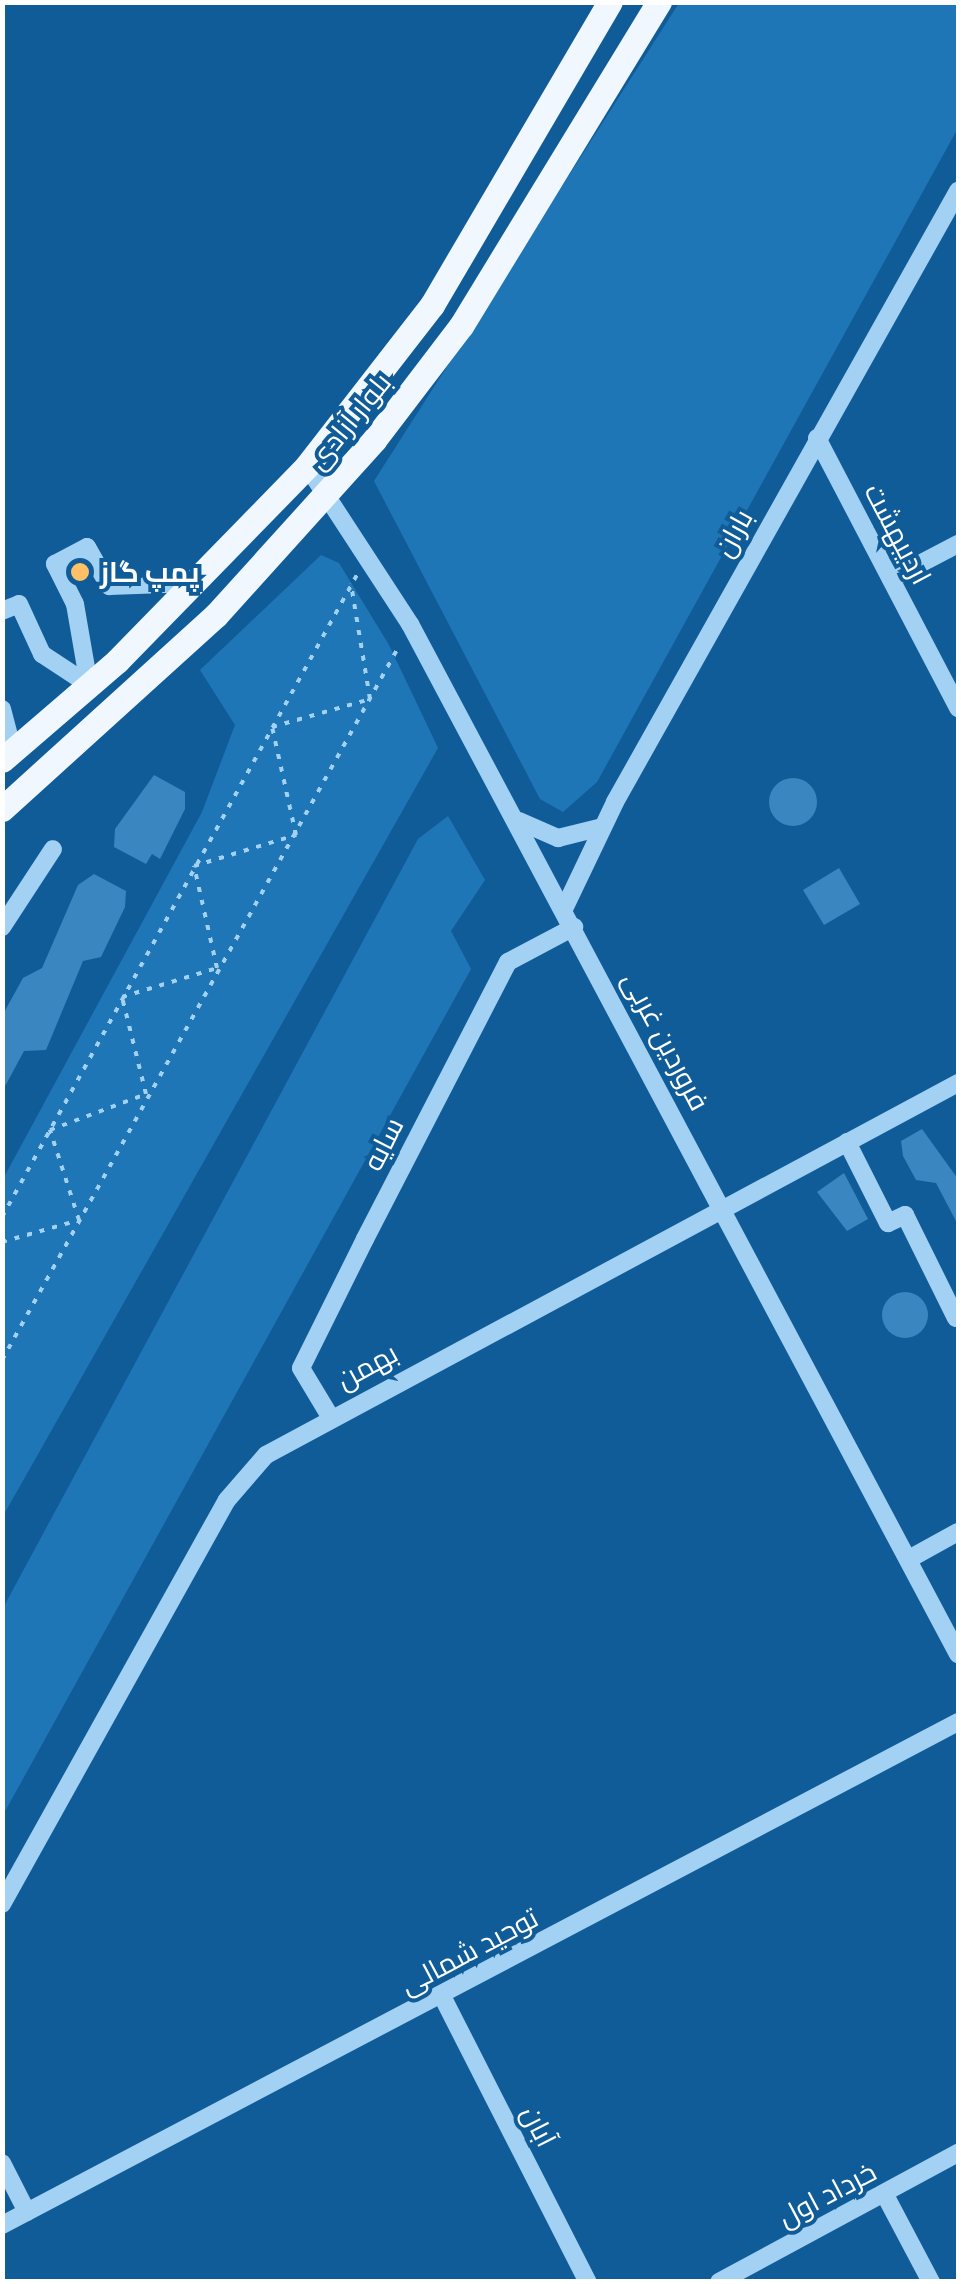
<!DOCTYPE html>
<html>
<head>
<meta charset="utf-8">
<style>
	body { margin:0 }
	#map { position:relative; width:961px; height:2284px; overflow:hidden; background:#105c99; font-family:"Titillium Web",Cairo,sans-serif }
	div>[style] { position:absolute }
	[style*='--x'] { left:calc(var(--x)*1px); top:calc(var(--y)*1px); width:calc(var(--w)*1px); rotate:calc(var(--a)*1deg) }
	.green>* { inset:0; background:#1f76b7 }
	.building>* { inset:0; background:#3986c1 }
	.round { border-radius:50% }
	.path>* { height:4px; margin-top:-2px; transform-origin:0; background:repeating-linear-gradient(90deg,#a2d1f4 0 5px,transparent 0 13px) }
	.minor>* { height:18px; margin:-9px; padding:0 9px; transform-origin:9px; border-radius:9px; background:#a2d1f4 }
	.major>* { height:25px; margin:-12.5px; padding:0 12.5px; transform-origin:12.5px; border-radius:12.5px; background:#f0f7ff }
	.dots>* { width:28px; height:28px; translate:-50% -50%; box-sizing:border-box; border:5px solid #105c99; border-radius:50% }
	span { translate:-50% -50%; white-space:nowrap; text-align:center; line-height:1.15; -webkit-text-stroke:8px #105c99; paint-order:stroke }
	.street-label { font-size:28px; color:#fff }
	.poi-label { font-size:28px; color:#fff; font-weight:700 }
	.left { translate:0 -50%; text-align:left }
	.frame { position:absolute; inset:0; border:5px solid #fff; pointer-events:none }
</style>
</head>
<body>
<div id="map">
	<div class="green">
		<i style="clip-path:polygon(679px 3px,958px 3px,958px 128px,597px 782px,563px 812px,540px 799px,374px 481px)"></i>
		<i style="clip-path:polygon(321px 555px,339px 563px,389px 645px,438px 748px,3px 1516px,3px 1179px,202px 812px,235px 725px,200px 670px)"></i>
		<i style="clip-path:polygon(448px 816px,485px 880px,451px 931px,471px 969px,3px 1815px,3px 1608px,418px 839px)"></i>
	</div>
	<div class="building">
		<i style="clip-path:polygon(154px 775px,185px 792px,185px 809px,160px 859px,152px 854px,146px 864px,114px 847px,115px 829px)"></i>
		<i class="round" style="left:769px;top:778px;width:48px;height:48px"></i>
		<i style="clip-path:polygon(839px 868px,860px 904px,824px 925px,803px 890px)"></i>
		<i style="clip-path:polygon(94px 874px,126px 891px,125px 907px,101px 957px,83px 961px,46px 1050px,24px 1051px,2px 1092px,2px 1016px,23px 978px,42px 968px,78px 885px)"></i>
		<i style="clip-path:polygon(922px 1129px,958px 1179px,958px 1225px,936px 1183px,916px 1180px,903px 1156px,901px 1141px)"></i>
		<i style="clip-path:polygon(844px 1173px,868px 1219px,847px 1231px,817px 1192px)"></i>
		<i class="round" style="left:882px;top:1292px;width:46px;height:46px"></i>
	</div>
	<div class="path">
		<i style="--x:2;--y:1217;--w:736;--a:-61.07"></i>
		<i style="--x:2;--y:1242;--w:80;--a:-15.9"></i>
		<i style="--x:79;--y:1220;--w:95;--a:-107.9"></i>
		<i style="--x:50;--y:1130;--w:103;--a:-20.6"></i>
		<i style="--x:146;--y:1094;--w:100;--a:-103.9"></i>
		<i style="--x:122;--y:997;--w:99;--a:-17"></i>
		<i style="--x:217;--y:968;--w:105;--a:-102.7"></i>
		<i style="--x:194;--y:866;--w:107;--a:-16.9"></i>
		<i style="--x:296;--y:835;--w:111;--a:-102.5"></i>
		<i style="--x:272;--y:727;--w:102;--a:-15.9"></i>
		<i style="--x:370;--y:699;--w:117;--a:-99.4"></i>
		<i style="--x:2;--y:1346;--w:7;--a:90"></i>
		<i style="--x:2;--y:1360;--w:817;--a:-60.92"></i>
	</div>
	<div class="minor">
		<i style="--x:817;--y:438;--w:305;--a:62.4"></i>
		<i style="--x:307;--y:466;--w:189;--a:56.9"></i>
		<i style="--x:410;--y:624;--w:1167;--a:61.99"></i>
		<i style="--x:891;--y:579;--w:76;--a:-27.6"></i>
		<i style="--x:2;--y:611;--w:18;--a:-22"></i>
		<i style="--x:19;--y:604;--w:55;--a:65.3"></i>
		<i style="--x:42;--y:654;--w:56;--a:33.4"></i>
		<i style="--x:89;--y:685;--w:82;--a:-99.8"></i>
		<i style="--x:75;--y:604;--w:45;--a:-116.6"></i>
		<i style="--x:55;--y:564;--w:36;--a:-28"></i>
		<i style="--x:87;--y:547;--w:45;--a:60.6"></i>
		<i style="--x:109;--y:586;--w:84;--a:-2"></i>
		<i style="--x:2;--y:709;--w:43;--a:75.3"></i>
		<i style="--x:519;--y:821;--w:43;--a:23.6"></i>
		<i style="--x:558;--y:838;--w:45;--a:-14"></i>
		<i style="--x:565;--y:907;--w:116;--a:-64.5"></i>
		<i style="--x:615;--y:802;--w:701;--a:-60.69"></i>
		<i style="--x:2;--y:927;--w:93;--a:-56.8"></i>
		<i style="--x:847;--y:1142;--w:91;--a:63.2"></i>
		<i style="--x:888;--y:1223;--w:19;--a:-25"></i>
		<i style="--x:905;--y:1215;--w:115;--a:63.7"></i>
		<i style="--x:331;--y:1418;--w:58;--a:-121"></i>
		<i style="--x:301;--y:1368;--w:144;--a:-63.6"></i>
		<i style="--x:365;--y:1239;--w:312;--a:-62.7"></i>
		<i style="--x:508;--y:962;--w:75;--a:-27.9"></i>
		<i style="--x:909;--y:1559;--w:56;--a:-28.9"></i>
		<i style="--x:2;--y:1904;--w:462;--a:-60.9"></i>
		<i style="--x:227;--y:1500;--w:60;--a:-49.1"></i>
		<i style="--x:266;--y:1455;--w:786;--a:-28.26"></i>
		<i style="--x:442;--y:1996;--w:321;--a:63"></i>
		<i style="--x:2;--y:2163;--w:55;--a:63"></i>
		<i style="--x:885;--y:2195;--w:98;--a:62.1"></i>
		<i style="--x:2;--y:2225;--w:1080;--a:-27.75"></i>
		<i style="--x:719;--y:2282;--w:272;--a:-28.4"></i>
	</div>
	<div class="major">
		<i style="--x:2;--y:760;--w:152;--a:-40.7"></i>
		<i style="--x:117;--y:661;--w:272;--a:-45.7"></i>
		<i style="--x:307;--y:466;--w:204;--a:-52.2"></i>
		<i style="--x:432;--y:305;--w:351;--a:-59.6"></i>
		<i style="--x:2;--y:809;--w:289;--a:-42.2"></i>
		<i style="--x:216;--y:615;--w:236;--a:-47.9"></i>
		<i style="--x:374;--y:440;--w:143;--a:-52.7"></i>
		<i style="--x:461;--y:326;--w:380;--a:-58.6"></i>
	</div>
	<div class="dots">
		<i style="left:80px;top:572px;background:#ffc066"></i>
	</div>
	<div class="street-label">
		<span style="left:349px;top:421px;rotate:-51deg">بلوار آزادی</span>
		<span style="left:733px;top:533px;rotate:-61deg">باران</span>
		<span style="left:898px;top:534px;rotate:62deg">اردیبهشت</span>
		<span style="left:666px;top:1041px;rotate:62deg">فروردین غربی</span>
		<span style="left:383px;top:1144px;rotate:-63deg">سایه</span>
		<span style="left:367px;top:1366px;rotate:-29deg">بهمن</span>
		<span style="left:469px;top:1951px;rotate:-28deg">توحید شمالی</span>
		<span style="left:539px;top:2126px;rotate:63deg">آبان</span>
		<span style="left:827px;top:2194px;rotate:-28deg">خرداد اول</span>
	</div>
	<div class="poi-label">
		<span class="left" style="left:100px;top:572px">پمپ گاز</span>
	</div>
	<div class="frame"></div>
</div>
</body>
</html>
